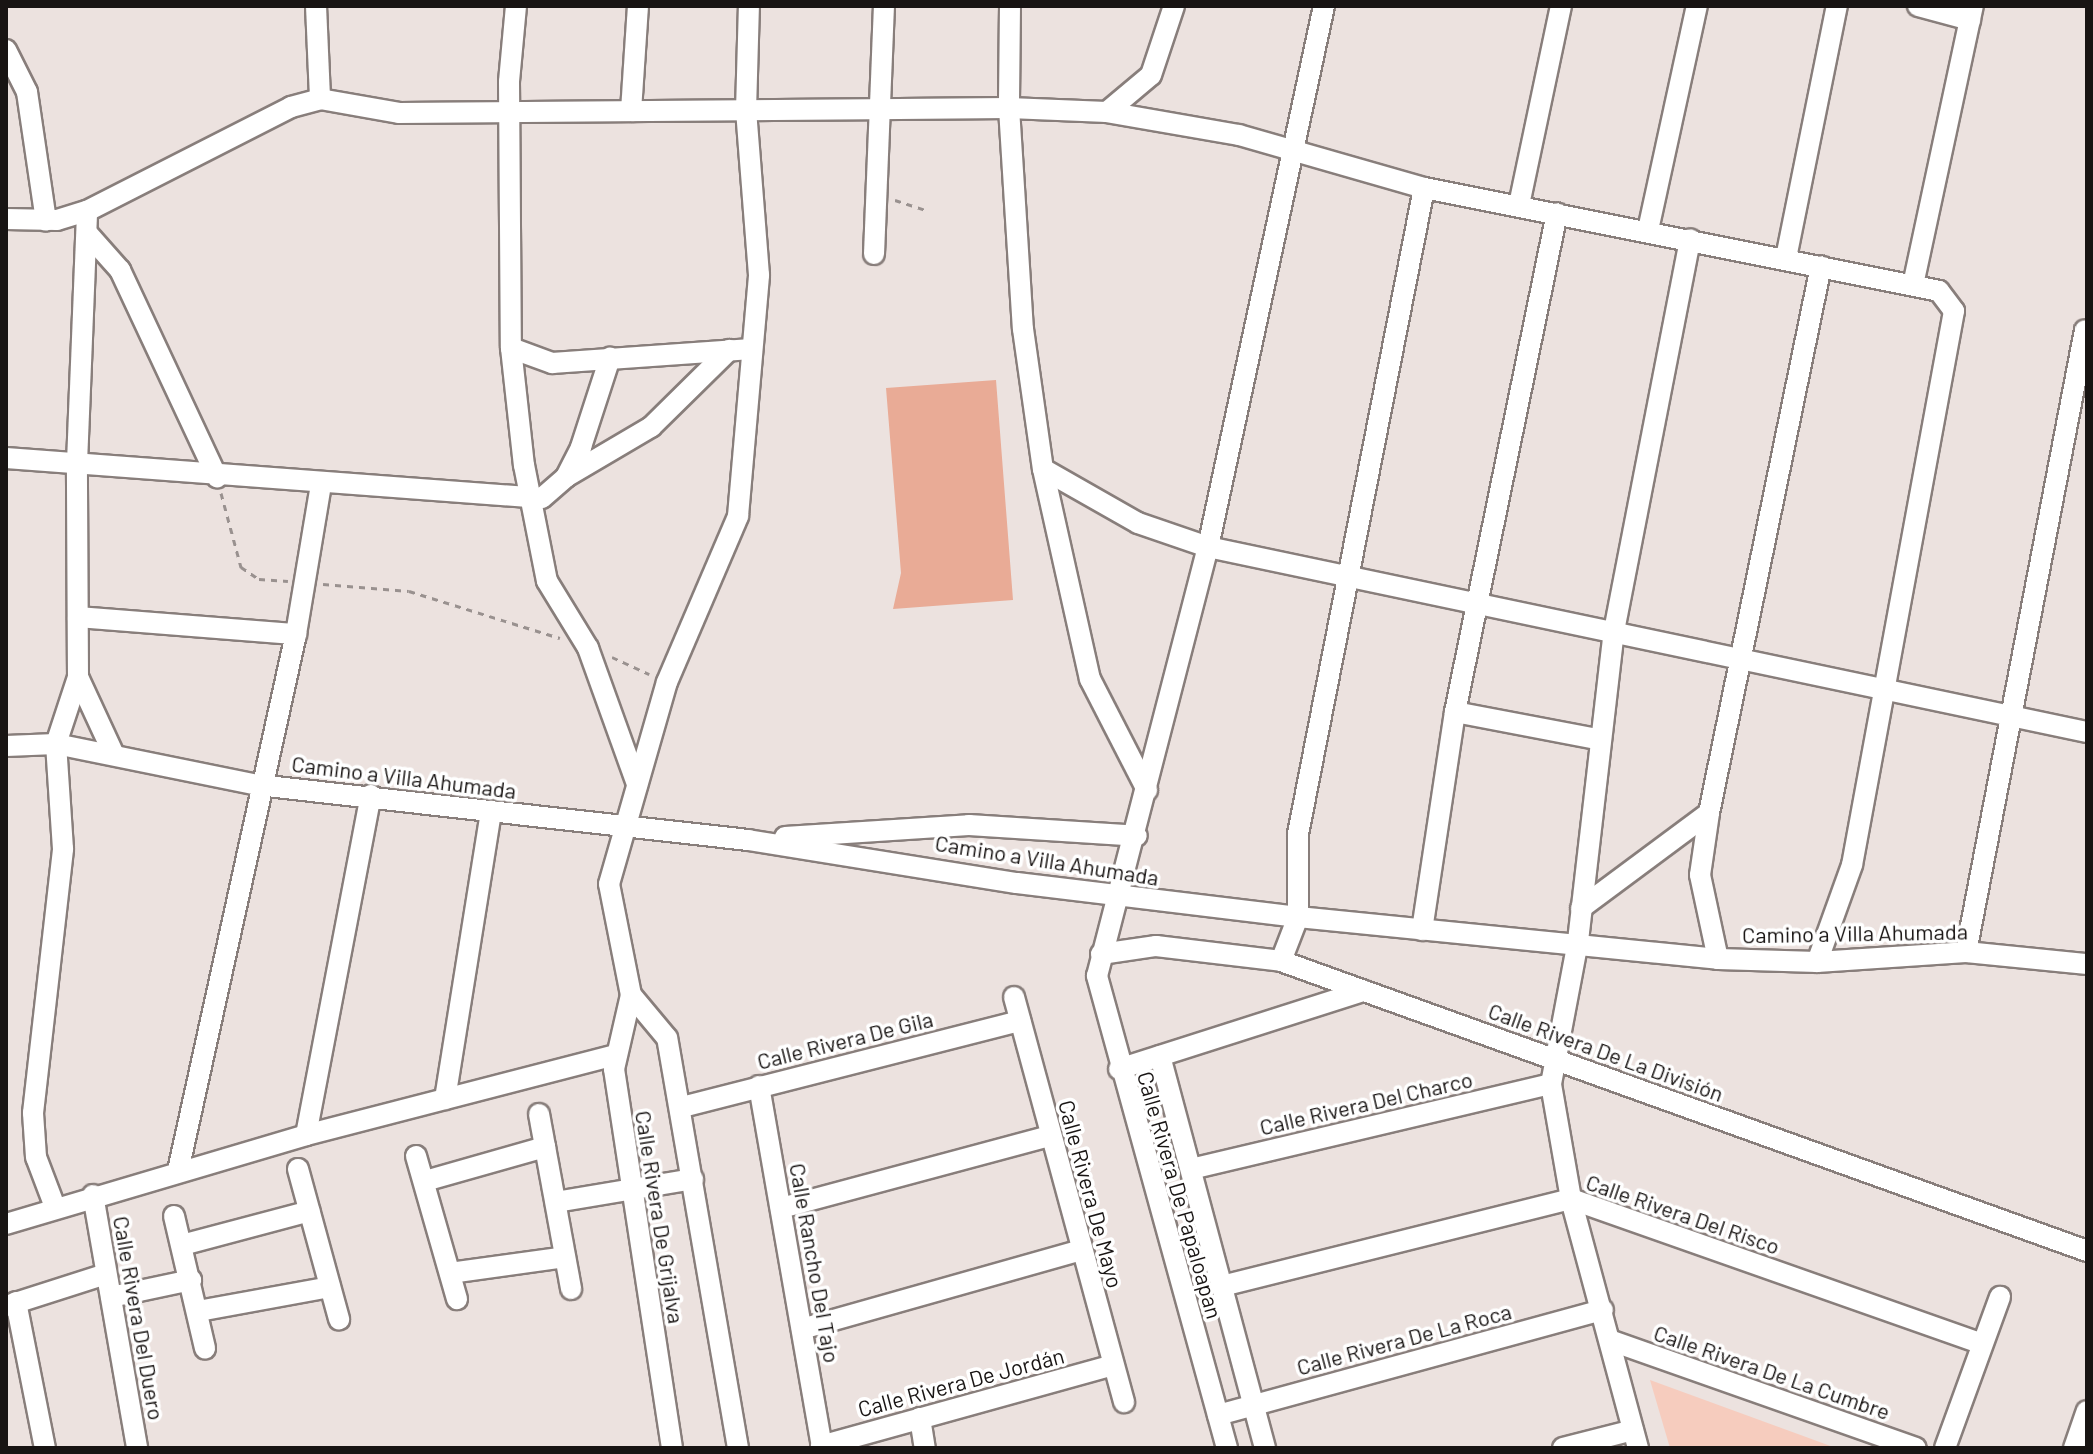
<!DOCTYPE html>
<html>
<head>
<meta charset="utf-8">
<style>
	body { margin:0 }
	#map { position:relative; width:2093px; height:1454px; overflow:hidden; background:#ece2df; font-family:Barlow,sans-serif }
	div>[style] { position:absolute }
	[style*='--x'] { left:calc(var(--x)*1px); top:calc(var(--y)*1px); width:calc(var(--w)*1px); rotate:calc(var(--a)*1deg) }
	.green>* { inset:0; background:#f6ccbe }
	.water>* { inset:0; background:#e9ab96 }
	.path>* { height:3px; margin-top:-1.5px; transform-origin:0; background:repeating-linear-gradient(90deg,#99918f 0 6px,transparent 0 12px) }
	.roads { filter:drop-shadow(2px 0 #887e7b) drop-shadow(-2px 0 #887e7b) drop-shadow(0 2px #887e7b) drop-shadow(0 -2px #887e7b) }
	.minor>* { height:20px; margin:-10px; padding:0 10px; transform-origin:10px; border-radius:10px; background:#fff }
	span { translate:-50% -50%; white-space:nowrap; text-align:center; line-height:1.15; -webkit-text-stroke:7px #fff; paint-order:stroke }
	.street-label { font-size:22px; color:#181413 }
	.frame { position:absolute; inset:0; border:8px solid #181413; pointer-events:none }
</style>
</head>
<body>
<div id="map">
	<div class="green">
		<i style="clip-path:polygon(1650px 1380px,1836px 1448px,1670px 1448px)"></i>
	</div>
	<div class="water">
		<i style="clip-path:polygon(996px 380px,1013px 600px,893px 609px,901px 573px,886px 388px)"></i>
	</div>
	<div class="path">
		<i style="--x:895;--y:200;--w:35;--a:18"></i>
		<i style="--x:221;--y:493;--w:77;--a:74.9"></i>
		<i style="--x:241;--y:567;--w:22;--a:34"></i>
		<i style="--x:259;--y:579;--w:29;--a:4"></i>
		<i style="--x:323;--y:584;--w:86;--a:4.7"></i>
		<i style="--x:409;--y:591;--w:158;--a:17.3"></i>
		<i style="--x:612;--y:657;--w:41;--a:24.7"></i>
	</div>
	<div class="roads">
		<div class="minor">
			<i style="--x:316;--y:6;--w:93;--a:87.5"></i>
			<i style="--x:516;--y:6;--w:76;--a:95.3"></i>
			<i style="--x:509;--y:82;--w:266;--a:89.6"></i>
			<i style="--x:511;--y:348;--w:118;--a:83.7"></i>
			<i style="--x:524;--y:465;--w:118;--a:78.8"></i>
			<i style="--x:547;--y:581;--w:79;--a:58.5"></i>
			<i style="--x:588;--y:648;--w:145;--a:70.2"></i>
			<i style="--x:1010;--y:6;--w:102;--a:90.6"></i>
			<i style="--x:1009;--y:108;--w:221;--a:86.4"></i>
			<i style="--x:1023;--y:329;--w:141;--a:81.9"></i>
			<i style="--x:1043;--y:469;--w:215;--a:77.4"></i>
			<i style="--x:1090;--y:679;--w:125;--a:62.8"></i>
			<i style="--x:1918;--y:6;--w:54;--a:15.1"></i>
			<i style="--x:6;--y:50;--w:47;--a:63.4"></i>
			<i style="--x:27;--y:92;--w:130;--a:81.6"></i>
			<i style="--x:631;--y:111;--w:105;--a:-86.2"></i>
			<i style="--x:1107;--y:112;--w:57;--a:-40.1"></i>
			<i style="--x:1151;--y:75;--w:73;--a:-71.6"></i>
			<i style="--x:1519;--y:205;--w:203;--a:-78.1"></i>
			<i style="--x:6;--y:219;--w:51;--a:1.1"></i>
			<i style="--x:57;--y:220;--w:31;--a:-17"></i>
			<i style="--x:87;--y:211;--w:229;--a:-27"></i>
			<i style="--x:291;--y:107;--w:30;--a:-15"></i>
			<i style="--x:320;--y:99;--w:80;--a:10"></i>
			<i style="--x:399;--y:113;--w:610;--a:-0.47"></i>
			<i style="--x:1009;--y:108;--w:98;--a:2.3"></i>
			<i style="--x:1107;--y:112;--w:134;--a:9.9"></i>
			<i style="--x:1239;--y:135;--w:192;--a:16"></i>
			<i style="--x:1424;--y:188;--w:525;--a:11.31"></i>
			<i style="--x:1939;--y:291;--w:25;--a:53"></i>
			<i style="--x:1954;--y:311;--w:563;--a:100.43"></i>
			<i style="--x:1852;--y:865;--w:103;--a:109.8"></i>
			<i style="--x:1648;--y:230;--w:229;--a:-77.7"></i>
			<i style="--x:87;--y:233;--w:50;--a:48.3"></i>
			<i style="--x:120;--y:270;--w:229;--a:64.9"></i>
			<i style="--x:874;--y:254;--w:248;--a:-87.7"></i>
			<i style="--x:1786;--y:258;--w:257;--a:-78.6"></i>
			<i style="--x:1913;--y:285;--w:285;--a:-77.9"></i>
			<i style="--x:511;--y:348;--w:44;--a:20.1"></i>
			<i style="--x:552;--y:363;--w:200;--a:-4"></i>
			<i style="--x:6;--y:458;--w:537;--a:4.27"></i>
			<i style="--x:542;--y:498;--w:32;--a:-41"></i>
			<i style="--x:566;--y:477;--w:34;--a:-63"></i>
			<i style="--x:581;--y:447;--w:94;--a:-72"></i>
			<i style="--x:1043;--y:469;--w:109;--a:29.6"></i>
			<i style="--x:1138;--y:523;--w:74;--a:18.9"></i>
			<i style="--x:1208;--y:547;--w:898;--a:11.89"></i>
			<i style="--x:566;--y:477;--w:99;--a:-30.5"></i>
			<i style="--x:651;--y:427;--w:110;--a:-44.6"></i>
			<i style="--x:78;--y:617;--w:219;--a:4.5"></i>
			<i style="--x:78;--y:677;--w:86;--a:65.2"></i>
			<i style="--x:1455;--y:712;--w:145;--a:10.8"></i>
			<i style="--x:6;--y:746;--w:50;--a:-2.3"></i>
			<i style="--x:56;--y:744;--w:206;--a:11.5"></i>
			<i style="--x:258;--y:785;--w:493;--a:6.4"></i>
			<i style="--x:748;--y:840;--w:272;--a:9.1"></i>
			<i style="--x:1017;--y:883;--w:283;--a:6.9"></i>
			<i style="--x:1298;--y:917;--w:422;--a:5.7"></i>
			<i style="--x:1718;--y:959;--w:99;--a:1.7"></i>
			<i style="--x:1817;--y:962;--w:149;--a:-3.8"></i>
			<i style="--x:1966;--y:952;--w:122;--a:5.7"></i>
			<i style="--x:785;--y:837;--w:184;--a:-3.7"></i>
			<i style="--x:969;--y:825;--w:168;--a:3.7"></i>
			<i style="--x:1581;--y:908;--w:159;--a:-36.6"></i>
			<i style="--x:1422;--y:930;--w:220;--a:-81.4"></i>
			<i style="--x:1455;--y:712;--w:509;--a:-78.45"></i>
			<i style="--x:1966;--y:952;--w:633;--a:-79.17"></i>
			<i style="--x:1101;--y:954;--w:56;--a:-8.3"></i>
			<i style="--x:1156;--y:946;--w:126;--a:6.8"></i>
			<i style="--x:1281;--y:961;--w:857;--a:19.79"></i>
			<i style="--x:1718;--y:959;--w:86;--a:-102.1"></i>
			<i style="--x:1700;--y:875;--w:63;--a:-81.7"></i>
			<i style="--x:1709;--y:813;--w:558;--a:-78.43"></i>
			<i style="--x:1281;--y:961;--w:47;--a:-68.9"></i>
			<i style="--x:1298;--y:917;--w:83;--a:-90"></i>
			<i style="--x:1298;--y:834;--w:658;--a:-78.96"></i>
			<i style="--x:631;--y:995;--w:76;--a:102.9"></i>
			<i style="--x:614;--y:1069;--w:383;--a:81.3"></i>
			<i style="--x:1014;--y:997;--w:420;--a:74.8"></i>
			<i style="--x:1160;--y:1056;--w:406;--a:75"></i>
			<i style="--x:1119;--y:1069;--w:257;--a:-17.7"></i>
			<i style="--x:759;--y:1086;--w:367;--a:80.1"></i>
			<i style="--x:445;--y:1099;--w:292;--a:-80.9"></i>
			<i style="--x:682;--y:1107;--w:349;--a:-14.3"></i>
			<i style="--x:539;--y:1114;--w:178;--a:79.6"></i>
			<i style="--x:306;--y:1135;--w:346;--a:-79.2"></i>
			<i style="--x:416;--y:1156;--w:149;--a:74"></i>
			<i style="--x:298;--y:1169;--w:156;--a:74.7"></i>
			<i style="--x:1191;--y:1169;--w:370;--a:-13.3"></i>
			<i style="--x:178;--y:1171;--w:550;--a:-77.61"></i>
			<i style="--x:296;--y:634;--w:152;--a:-80.5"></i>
			<i style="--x:425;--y:1181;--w:125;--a:-15.8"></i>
			<i style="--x:93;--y:1195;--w:257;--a:80.1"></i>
			<i style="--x:556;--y:1202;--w:139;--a:-9.5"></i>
			<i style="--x:55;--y:1207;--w:53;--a:-110.8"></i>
			<i style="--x:36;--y:1157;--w:44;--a:-93.9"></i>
			<i style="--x:33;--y:1113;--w:266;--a:-83.5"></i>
			<i style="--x:63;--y:849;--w:105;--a:-93.8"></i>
			<i style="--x:56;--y:744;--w:71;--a:-71.8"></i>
			<i style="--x:78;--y:677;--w:214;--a:-90.3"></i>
			<i style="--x:77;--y:463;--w:252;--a:-87.7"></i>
			<i style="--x:781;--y:1208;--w:278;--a:-15"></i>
			<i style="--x:174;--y:1216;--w:136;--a:76.8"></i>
			<i style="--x:6;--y:1224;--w:313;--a:-16.5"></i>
			<i style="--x:306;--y:1135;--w:319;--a:-14.5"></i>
			<i style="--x:182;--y:1245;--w:132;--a:-14.9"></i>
			<i style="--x:450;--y:1273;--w:116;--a:-7.9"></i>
			<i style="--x:1222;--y:1286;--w:360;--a:-14"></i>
			<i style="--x:1571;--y:1199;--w:436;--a:19.4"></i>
			<i style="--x:111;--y:1297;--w:82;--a:-12"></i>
			<i style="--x:16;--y:1302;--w:149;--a:78.8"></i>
			<i style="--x:6;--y:1306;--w:105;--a:-17.7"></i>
			<i style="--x:198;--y:1311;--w:134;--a:-10.3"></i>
			<i style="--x:802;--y:1329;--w:290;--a:-15.8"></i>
			<i style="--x:1612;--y:1341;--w:322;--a:19.4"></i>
			<i style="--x:1218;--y:1415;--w:399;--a:-15.3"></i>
			<i style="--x:920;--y:1418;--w:30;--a:81"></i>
			<i style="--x:821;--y:1446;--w:303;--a:-15.5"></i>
			<i style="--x:738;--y:1448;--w:416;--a:-99.8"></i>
			<i style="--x:667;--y:1038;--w:56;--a:-129.9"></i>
			<i style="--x:631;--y:995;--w:113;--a:-101.2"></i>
			<i style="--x:609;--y:884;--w:210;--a:-74"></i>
			<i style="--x:667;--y:682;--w:181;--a:-66.8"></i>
			<i style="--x:738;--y:516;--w:242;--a:-85"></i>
			<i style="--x:759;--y:275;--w:165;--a:-94.5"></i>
			<i style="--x:746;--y:111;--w:105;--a:-88.4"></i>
			<i style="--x:1227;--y:1448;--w:490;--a:-105.4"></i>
			<i style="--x:1097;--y:976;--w:443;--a:-75.5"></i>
			<i style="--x:1208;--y:547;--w:553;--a:-77.9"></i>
			<i style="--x:1563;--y:1448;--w:72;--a:-14.4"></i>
			<i style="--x:1638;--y:1448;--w:258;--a:-105.1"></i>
			<i style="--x:1571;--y:1199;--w:117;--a:-99.9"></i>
			<i style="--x:1551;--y:1084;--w:146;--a:-79.3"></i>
			<i style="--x:1578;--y:941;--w:312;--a:-83.4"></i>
			<i style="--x:1614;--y:631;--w:399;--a:-79"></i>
			<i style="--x:1945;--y:1448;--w:161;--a:-70"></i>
			<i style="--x:2074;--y:1448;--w:39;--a:-71"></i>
		</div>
	</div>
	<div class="street-label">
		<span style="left:404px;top:777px;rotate:7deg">Camino a Villa Ahumada</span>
		<span style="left:1047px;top:860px;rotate:9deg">Camino a Villa Ahumada</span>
		<span style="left:1855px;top:933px;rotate:-1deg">Camino a Villa Ahumada</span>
		<span style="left:845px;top:1040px;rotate:-14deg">Calle Rivera De Gila</span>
		<span style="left:1606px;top:1052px;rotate:20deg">Calle Rivera De La División</span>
		<span style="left:1366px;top:1103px;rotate:-13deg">Calle Rivera Del Charco</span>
		<span style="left:1091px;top:1194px;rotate:75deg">Calle Rivera De Mayo</span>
		<span style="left:1180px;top:1195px;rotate:74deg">Calle Rivera De Papaloapan</span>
		<span style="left:1683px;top:1214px;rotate:19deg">Calle Rivera Del Risco</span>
		<span style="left:660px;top:1217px;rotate:81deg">Calle Rivera De Grijalva</span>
		<span style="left:815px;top:1263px;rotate:80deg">Calle Rancho Del Tajo</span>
		<span style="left:139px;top:1318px;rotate:80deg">Calle Rivera Del Duero</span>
		<span style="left:1404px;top:1339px;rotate:-15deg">Calle Rivera De La Roca</span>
		<span style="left:1772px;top:1372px;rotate:19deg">Calle Rivera De La Cumbre</span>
		<span style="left:961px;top:1382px;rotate:-15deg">Calle Rivera De Jordán</span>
	</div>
	<div class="frame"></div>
</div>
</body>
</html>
